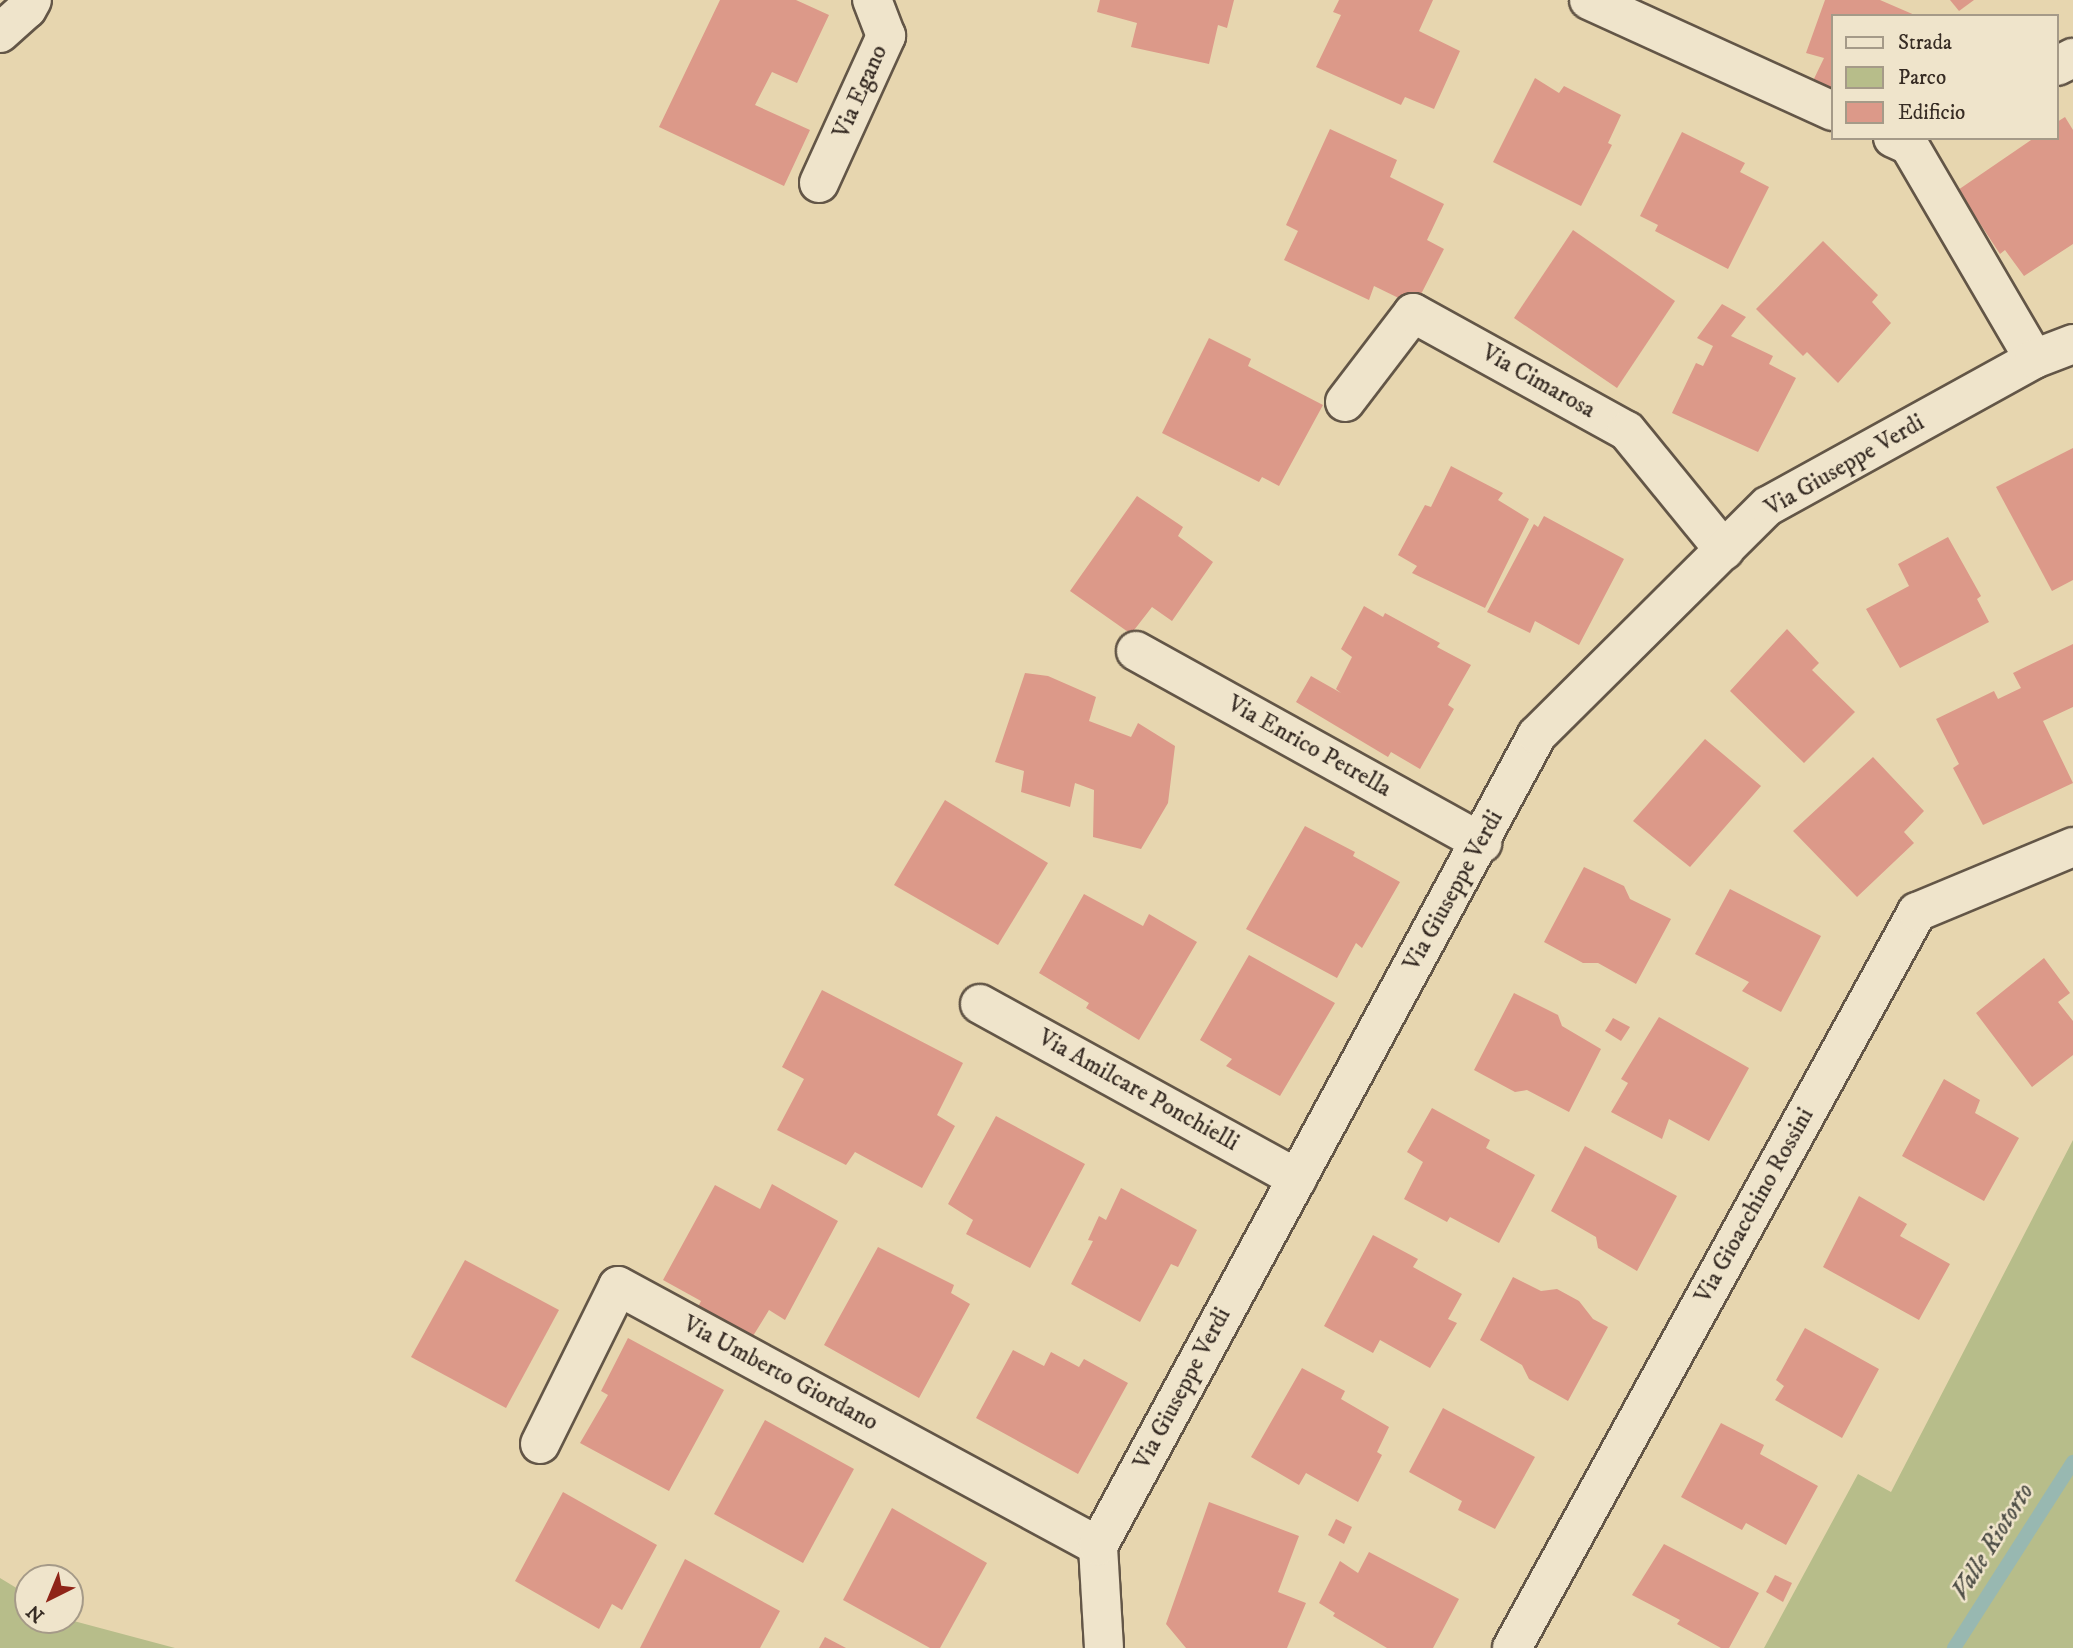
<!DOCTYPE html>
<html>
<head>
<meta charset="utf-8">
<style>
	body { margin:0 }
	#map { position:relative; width:2073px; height:1648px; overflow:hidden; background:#e7d6af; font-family:"IM FELL DW Pica",serif }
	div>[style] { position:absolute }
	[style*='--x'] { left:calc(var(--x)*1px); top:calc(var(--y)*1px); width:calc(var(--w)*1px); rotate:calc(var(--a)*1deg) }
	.green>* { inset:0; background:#b7bd8a }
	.stream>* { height:14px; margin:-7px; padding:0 7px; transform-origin:7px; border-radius:7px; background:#98b8b1 }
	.building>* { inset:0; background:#dc9989 }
	.roads { filter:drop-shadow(2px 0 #635647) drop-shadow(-2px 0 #635647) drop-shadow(0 2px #635647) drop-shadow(0 -2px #635647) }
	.minor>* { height:38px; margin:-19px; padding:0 19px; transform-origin:19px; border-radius:19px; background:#efe4cb }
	span { translate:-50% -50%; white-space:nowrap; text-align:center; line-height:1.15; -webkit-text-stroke:5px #efe4cb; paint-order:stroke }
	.street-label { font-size:24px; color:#372c24 }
	.water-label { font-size:26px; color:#4f4f47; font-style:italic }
	.legend { position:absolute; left:1831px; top:14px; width:228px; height:126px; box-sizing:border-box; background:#efe4cb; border:2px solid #a59a88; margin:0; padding:9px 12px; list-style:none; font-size:21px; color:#372c24 }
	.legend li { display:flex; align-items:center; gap:14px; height:35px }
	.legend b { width:35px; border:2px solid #a59a88 }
	.north { position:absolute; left:14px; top:1564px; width:70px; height:70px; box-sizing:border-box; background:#efe4cb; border:2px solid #a59a88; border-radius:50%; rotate:223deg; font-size:19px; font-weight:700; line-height:28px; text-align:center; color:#372c24 }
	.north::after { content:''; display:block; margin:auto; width:24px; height:32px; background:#8f2418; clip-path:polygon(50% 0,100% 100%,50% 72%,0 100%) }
</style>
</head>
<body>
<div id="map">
	<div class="green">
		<i style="clip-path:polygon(2073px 1140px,2073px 1648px,1764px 1648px,1858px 1474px,1891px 1492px)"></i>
		<i style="clip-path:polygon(0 1578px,28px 1595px,28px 1620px,70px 1620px,175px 1648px,0 1648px)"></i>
	</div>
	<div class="stream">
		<i style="--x:1954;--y:1648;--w:221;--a:-57.4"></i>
	</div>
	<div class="building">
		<i style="clip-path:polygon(720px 0,796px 0,829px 15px,797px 83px,772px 72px,755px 105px,810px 130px,784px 186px,659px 127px)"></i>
		<i style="clip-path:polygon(1100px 0,1234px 0,1227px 28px,1218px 25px,1209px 64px,1131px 47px,1137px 23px,1097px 12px)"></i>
		<i style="clip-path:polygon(1339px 0,1433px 0,1419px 31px,1460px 51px,1434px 109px,1405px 97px,1401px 105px,1316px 67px,1341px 15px,1333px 12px)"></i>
		<i style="clip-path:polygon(1825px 0,1880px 0,1917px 16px,1833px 16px,1833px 94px,1811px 85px,1824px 58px,1806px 53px)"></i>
		<i style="clip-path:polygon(1950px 0,1974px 0,1959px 11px)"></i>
		<i style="clip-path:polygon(1535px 78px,1559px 93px,1564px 86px,1621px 115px,1608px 143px,1612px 145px,1581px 206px,1493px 162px)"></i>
		<i style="clip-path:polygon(2065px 117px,2073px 130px,2073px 244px,2024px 276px,2005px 250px,2000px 254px,1958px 190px,2034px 138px,2057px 138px,2057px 122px)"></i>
		<i style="clip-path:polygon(1330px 129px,1397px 160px,1390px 177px,1444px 204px,1427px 240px,1444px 249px,1415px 306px,1374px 286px,1369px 300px,1284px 260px,1298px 231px,1286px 225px)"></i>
		<i style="clip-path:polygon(1682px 132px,1745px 163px,1740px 172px,1769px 187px,1728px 269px,1655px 231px,1658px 225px,1640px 216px)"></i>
		<i style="clip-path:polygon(1573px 230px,1675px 301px,1617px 388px,1514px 318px)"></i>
		<i style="clip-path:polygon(1823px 241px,1878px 295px,1872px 302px,1891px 323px,1838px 383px,1807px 352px,1803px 356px,1756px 309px)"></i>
		<i style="clip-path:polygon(1722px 304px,1746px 317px,1731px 336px,1773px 356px,1769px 364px,1796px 378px,1758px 452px,1672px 413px,1696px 363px,1703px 366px,1713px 346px,1697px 338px)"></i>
		<i style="clip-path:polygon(1209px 338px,1251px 359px,1248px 366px,1323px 405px,1279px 486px,1262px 477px,1259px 482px,1162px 433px)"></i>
		<i style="clip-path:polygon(2073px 448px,2073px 580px,2052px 591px,1996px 487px)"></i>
		<i style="clip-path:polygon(1451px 466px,1503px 493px,1498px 500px,1529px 519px,1485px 608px,1412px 573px,1417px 566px,1398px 555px,1425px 505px,1431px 507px)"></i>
		<i style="clip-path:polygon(1137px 496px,1183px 527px,1178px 536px,1213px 562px,1172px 621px,1152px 607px,1131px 634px,1070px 591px)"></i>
		<i style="clip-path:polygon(1544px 516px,1624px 559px,1579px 645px,1535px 621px,1530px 633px,1487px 612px,1534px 524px,1538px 527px)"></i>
		<i style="clip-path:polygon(1948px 537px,1981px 596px,1977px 599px,1989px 622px,1900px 668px,1866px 609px,1909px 586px,1898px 564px)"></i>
		<i style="clip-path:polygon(1364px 606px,1383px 617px,1385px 613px,1440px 643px,1437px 647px,1471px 665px,1448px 705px,1454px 709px,1420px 769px,1391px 752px,1388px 757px,1296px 702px,1311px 676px,1341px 693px,1336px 689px,1352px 657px,1341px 649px)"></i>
		<i style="clip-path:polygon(1787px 629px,1819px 663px,1812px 670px,1855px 712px,1804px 763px,1730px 691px)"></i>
		<i style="clip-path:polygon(2073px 644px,2073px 707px,2043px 721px,2073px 783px,1983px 825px,1953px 768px,1959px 764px,1936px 719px,1994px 691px,1998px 699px,2021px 688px,2013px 673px)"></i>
		<i style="clip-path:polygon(1025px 673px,1048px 676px,1096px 697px,1089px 721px,1131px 737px,1138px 723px,1175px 746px,1168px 803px,1141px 849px,1093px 837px,1094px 790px,1075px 783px,1070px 807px,1021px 792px,1024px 771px,995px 762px)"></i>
		<i style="clip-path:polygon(1705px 739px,1761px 786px,1690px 867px,1633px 821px)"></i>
		<i style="clip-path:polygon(1873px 757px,1924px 811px,1904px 832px,1914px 843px,1857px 897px,1793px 831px)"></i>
		<i style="clip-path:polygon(945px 800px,1048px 863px,998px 945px,894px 885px)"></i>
		<i style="clip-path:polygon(1305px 826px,1355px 852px,1353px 856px,1400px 882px,1362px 948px,1356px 943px,1337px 978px,1246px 929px)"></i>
		<i style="clip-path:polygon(1584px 867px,1624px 886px,1630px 899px,1671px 919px,1636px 984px,1598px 963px,1583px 963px,1544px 942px)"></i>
		<i style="clip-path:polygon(1730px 889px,1821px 936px,1781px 1012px,1742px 991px,1749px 982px,1695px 954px)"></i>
		<i style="clip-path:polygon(1084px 894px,1143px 926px,1149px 914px,1197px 942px,1139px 1040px,1086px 1008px,1089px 1003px,1039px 973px)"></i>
		<i style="clip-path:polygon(1249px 955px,1335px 1003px,1280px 1096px,1226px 1066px,1232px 1059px,1200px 1040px)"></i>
		<i style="clip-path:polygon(2044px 958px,2070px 993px,2058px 1002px,2073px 1021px,2073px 1055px,2032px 1087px,1976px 1013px)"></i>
		<i style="clip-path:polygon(822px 990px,963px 1063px,937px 1115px,955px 1126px,922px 1188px,855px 1152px,846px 1165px,777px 1130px,804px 1079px,782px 1067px)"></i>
		<i style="clip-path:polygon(1514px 993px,1558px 1015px,1562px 1026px,1601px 1049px,1569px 1112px,1527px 1090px,1515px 1092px,1474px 1070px)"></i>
		<i style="clip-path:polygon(1659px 1017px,1749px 1068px,1709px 1141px,1669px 1119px,1662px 1139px,1611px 1112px,1628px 1083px,1621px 1079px)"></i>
		<i style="clip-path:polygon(1613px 1018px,1630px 1027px,1621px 1041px,1605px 1031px)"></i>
		<i style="clip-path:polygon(1944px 1079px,1980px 1100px,1975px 1113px,2019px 1138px,1984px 1201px,1902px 1156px)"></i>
		<i style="clip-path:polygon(1432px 1108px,1490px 1140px,1486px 1148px,1535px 1175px,1499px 1243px,1450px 1217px,1447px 1222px,1404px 1199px,1423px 1162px,1407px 1152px)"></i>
		<i style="clip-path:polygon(996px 1116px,1085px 1164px,1030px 1268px,966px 1234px,973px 1220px,948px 1204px)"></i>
		<i style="clip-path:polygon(1585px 1146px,1677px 1196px,1637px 1271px,1598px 1248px,1596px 1237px,1551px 1211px)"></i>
		<i style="clip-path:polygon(772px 1184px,838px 1221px,785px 1320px,769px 1310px,753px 1336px,698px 1307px,701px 1301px,663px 1280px,715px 1185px,760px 1209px)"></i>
		<i style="clip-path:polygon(1121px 1188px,1197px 1230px,1178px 1267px,1171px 1264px,1140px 1322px,1071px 1284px,1093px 1241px,1088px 1240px,1099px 1216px,1106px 1220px)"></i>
		<i style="clip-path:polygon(1859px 1196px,1907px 1224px,1900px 1236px,1950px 1264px,1919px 1320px,1823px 1267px)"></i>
		<i style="clip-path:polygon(1373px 1235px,1418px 1259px,1413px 1267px,1462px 1294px,1448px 1319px,1457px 1323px,1430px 1368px,1380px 1340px,1373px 1353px,1324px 1326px)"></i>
		<i style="clip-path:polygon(878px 1247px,954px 1285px,951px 1293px,970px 1304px,919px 1398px,824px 1345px)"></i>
		<i style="clip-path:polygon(465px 1260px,559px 1310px,506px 1408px,411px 1357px)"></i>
		<i style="clip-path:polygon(1513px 1277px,1541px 1291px,1557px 1289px,1579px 1301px,1593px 1319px,1608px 1327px,1568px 1401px,1529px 1379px,1522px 1365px,1480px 1340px)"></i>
		<i style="clip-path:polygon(1805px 1328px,1879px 1369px,1842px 1438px,1775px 1400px,1784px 1386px,1776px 1380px)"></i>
		<i style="clip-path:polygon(628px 1338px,724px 1390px,669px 1491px,580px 1443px,608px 1395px,601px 1391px)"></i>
		<i style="clip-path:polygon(1013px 1350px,1044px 1366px,1051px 1352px,1079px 1367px,1084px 1359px,1128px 1383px,1078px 1474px,976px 1418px)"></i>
		<i style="clip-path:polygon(1302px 1368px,1345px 1391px,1341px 1399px,1389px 1427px,1377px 1452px,1382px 1455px,1358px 1502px,1306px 1473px,1299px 1485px,1251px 1457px)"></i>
		<i style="clip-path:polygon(1443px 1408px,1535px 1457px,1495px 1529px,1458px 1510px,1462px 1501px,1409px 1472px)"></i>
		<i style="clip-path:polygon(765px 1420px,854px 1469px,803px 1563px,714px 1514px)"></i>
		<i style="clip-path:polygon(1721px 1423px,1764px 1445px,1760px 1454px,1818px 1486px,1786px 1545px,1746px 1523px,1742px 1530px,1681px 1497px)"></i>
		<i style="clip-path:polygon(563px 1492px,657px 1545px,622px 1610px,612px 1604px,599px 1629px,515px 1581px)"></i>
		<i style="clip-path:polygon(1209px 1502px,1299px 1536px,1278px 1592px,1306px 1603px,1287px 1648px,1186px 1648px,1166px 1624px)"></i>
		<i style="clip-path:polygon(892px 1508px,987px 1563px,940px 1648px,930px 1648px,843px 1600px)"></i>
		<i style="clip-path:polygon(1336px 1519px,1352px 1527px,1344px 1544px,1328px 1535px)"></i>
		<i style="clip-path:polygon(1664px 1544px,1759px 1593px,1729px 1648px,1721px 1648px,1677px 1624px,1680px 1620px,1632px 1595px)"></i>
		<i style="clip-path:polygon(1369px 1552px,1459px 1599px,1433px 1648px,1387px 1648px,1333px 1616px,1335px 1613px,1319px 1603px,1340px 1561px,1358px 1573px)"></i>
		<i style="clip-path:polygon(685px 1559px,780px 1611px,760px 1648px,640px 1648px)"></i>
		<i style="clip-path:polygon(1775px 1575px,1792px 1583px,1783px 1602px,1766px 1592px)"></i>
		<i style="clip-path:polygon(825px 1637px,846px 1648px,819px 1648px)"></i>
	</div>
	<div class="roads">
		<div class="minor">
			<i style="--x:1589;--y:0;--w:268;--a:24.5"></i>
			<i style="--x:0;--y:33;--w:36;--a:-42"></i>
			<i style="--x:27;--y:9;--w:10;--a:-61"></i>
			<i style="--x:2057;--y:66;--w:18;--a:-27"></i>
			<i style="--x:1893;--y:138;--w:17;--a:24"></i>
			<i style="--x:1909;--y:145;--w:248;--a:59.7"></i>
			<i style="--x:819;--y:183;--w:162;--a:-65.5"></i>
			<i style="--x:886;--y:36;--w:39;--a:-111"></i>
			<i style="--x:1345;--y:402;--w:112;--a:-52.6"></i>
			<i style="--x:1413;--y:313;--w:244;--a:28.9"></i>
			<i style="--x:1627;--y:431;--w:154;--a:50.8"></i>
			<i style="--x:1136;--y:651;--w:396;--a:29"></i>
			<i style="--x:980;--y:1004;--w:362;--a:28.8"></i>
			<i style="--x:540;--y:1444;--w:176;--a:-63.7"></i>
			<i style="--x:618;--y:1286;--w:546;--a:28.44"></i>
			<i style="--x:1104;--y:1648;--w:102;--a:-93.4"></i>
			<i style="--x:1098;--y:1546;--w:922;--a:-61.57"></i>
			<i style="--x:1537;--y:735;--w:325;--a:-44.8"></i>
			<i style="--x:1768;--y:506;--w:304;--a:-28.9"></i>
			<i style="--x:2034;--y:359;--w:42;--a:-21"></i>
			<i style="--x:1512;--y:1648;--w:840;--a:-61.18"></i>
			<i style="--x:1917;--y:912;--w:169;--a:-22.6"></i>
		</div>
	</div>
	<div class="street-label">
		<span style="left:861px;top:92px;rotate:-66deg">Via Egano</span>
		<span style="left:1538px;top:382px;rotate:29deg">Via Cimarosa</span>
		<span style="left:1845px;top:466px;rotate:-30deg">Via Giuseppe Verdi</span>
		<span style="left:1309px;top:747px;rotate:29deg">Via Enrico Petrella</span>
		<span style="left:1454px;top:891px;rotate:-61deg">Via Giuseppe Verdi</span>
		<span style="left:1138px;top:1091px;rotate:29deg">Via Amilcare Ponchielli</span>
		<span style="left:1755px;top:1206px;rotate:-61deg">Via Gioacchino Rossini</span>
		<span style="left:780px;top:1374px;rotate:28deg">Via Umberto Giordano</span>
		<span style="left:1183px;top:1389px;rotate:-62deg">Via Giuseppe Verdi</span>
	</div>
	<div class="water-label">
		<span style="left:1993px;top:1542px;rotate:-58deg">Valle Riotorto</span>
	</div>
	<ul class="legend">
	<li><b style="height:9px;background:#efe4cb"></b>Strada</li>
	<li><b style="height:19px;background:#b7bd8a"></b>Parco</li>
	<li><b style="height:19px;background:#dc9989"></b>Edificio</li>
	</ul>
	<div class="north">N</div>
</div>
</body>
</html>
